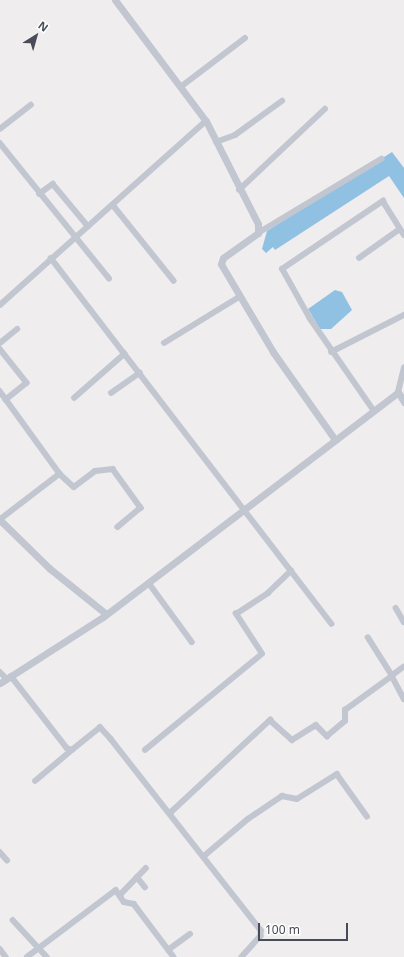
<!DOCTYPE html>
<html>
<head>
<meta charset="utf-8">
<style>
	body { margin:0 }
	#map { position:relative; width:404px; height:957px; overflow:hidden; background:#efeded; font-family:"Noto Sans",sans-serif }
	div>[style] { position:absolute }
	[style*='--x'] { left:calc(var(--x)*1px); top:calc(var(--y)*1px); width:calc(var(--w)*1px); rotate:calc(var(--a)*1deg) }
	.water>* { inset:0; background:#90c1e2 }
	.minor>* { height:5.5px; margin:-2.75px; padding:0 2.75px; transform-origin:2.75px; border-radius:2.75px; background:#c1c6d0 }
	.tertiary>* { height:7px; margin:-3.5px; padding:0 3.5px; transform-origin:3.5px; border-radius:3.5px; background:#c1c6d0 }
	span { translate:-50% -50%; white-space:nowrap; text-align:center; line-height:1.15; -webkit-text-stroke:4px #fff; paint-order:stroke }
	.north { position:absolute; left:16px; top:16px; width:40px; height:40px; -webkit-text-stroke:3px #fff; paint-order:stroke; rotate:37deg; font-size:11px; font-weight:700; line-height:16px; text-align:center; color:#474c58 }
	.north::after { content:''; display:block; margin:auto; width:14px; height:18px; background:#474c58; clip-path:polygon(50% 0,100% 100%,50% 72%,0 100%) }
	.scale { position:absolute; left:258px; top:923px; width:90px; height:18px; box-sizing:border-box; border:2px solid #474c58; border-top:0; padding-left:5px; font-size:12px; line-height:14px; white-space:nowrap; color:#474c58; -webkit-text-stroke:3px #fff; paint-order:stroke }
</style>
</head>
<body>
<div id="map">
	<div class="water">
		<i style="clip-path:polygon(392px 152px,404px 168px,404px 198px,389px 176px,275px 250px,273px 247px,266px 253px,262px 249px,267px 231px)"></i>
		<i style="clip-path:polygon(335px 290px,342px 292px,352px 310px,331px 329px,320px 329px,308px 309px)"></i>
	</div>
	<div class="minor">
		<i style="--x:182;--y:86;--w:79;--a:-37.3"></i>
		<i style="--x:0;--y:129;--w:39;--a:-38"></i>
		<i style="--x:216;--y:142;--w:20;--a:-20"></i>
		<i style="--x:235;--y:135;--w:58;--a:-35.9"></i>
		<i style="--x:0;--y:143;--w:174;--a:51.1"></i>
		<i style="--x:239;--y:190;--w:118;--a:-43.3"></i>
		<i style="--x:39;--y:194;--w:17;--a:-36"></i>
		<i style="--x:53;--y:184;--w:55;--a:50.2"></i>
		<i style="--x:113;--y:205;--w:97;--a:51.2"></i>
		<i style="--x:258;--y:233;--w:144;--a:-31"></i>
		<i style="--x:51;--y:258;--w:461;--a:52.5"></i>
		<i style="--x:359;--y:258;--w:50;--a:-35.3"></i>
		<i style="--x:0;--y:305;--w:276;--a:-41.8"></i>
		<i style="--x:0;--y:343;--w:22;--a:-39"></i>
		<i style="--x:164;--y:343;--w:88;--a:-31.5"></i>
		<i style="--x:0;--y:349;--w:43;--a:51.5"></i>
		<i style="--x:27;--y:383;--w:27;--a:141"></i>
		<i style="--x:331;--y:352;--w:82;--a:-26.9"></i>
		<i style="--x:0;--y:391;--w:102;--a:54.1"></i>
		<i style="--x:60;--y:474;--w:76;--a:142.5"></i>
		<i style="--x:398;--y:392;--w:25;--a:-76"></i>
		<i style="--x:111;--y:393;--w:35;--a:-35"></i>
		<i style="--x:74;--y:398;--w:67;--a:-41.3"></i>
		<i style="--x:373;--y:410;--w:111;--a:-124.7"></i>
		<i style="--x:310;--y:319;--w:57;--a:-119.2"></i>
		<i style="--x:282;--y:269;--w:122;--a:-34"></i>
		<i style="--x:383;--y:201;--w:40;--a:58"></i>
		<i style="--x:60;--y:474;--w:19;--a:43"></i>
		<i style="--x:74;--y:487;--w:26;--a:-37"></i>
		<i style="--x:95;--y:471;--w:18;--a:-6"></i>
		<i style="--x:113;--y:469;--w:48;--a:54.3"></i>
		<i style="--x:141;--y:508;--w:30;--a:140"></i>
		<i style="--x:149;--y:583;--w:73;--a:53.9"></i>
		<i style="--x:396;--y:608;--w:16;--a:60"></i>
		<i style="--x:404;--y:667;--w:15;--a:143"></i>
		<i style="--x:392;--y:676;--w:26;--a:62"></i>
		<i style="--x:0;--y:672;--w:10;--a:45"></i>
		<i style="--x:11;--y:676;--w:91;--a:52.1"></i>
		<i style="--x:67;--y:748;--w:5;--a:22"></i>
		<i style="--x:72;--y:750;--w:36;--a:-39"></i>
		<i style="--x:100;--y:727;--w:16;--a:47"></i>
		<i style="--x:111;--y:739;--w:243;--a:51.9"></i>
		<i style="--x:261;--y:930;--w:6;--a:90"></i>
		<i style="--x:261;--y:936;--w:28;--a:132"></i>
		<i style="--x:145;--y:750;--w:151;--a:-39.4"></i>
		<i style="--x:262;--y:654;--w:48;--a:-123"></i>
		<i style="--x:236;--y:614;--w:38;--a:-33"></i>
		<i style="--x:268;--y:593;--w:32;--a:-44"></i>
		<i style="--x:35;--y:781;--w:48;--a:-40"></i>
		<i style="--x:170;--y:813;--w:137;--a:-42.9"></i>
		<i style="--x:270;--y:720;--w:30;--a:42"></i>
		<i style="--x:292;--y:740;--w:28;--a:-32"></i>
		<i style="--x:316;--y:725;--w:16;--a:45"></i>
		<i style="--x:327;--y:736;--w:23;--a:-40"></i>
		<i style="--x:345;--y:721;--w:11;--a:-90"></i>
		<i style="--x:345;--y:710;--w:58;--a:-35.9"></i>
		<i style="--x:392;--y:676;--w:45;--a:-122.3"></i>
		<i style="--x:0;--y:852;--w:11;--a:49"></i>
		<i style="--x:204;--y:856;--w:57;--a:-40.1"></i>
		<i style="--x:248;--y:819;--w:41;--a:-34.1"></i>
		<i style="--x:282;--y:796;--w:15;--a:11"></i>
		<i style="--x:297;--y:799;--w:47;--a:-32"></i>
		<i style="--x:337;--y:774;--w:52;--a:54.5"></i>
		<i style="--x:137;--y:877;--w:13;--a:51"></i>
		<i style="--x:120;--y:895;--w:37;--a:-46"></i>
		<i style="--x:13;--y:920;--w:50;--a:47.4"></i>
		<i style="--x:0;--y:949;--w:10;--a:53"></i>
		<i style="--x:168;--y:950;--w:27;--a:-36"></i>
		<i style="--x:27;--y:957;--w:111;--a:-37"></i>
		<i style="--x:116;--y:890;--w:14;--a:56"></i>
		<i style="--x:124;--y:902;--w:10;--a:11"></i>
		<i style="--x:134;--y:904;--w:66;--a:53"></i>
	</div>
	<div class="tertiary">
		<i style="--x:115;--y:0;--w:151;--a:53.1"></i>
		<i style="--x:206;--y:121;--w:115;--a:63.2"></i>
		<i style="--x:258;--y:224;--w:9;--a:90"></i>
		<i style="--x:258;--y:233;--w:43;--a:144.5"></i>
		<i style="--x:223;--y:258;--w:6;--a:108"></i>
		<i style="--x:221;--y:264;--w:102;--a:59.4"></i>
		<i style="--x:273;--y:352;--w:105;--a:54.7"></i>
		<i style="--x:0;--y:520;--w:69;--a:44.4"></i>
		<i style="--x:49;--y:568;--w:73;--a:38.9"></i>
		<i style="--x:0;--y:683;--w:122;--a:-32.7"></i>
		<i style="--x:103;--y:617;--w:371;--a:-37.3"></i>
		<i style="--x:398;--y:392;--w:12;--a:59"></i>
	</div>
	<div class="north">N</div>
	<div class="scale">100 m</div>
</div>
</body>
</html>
